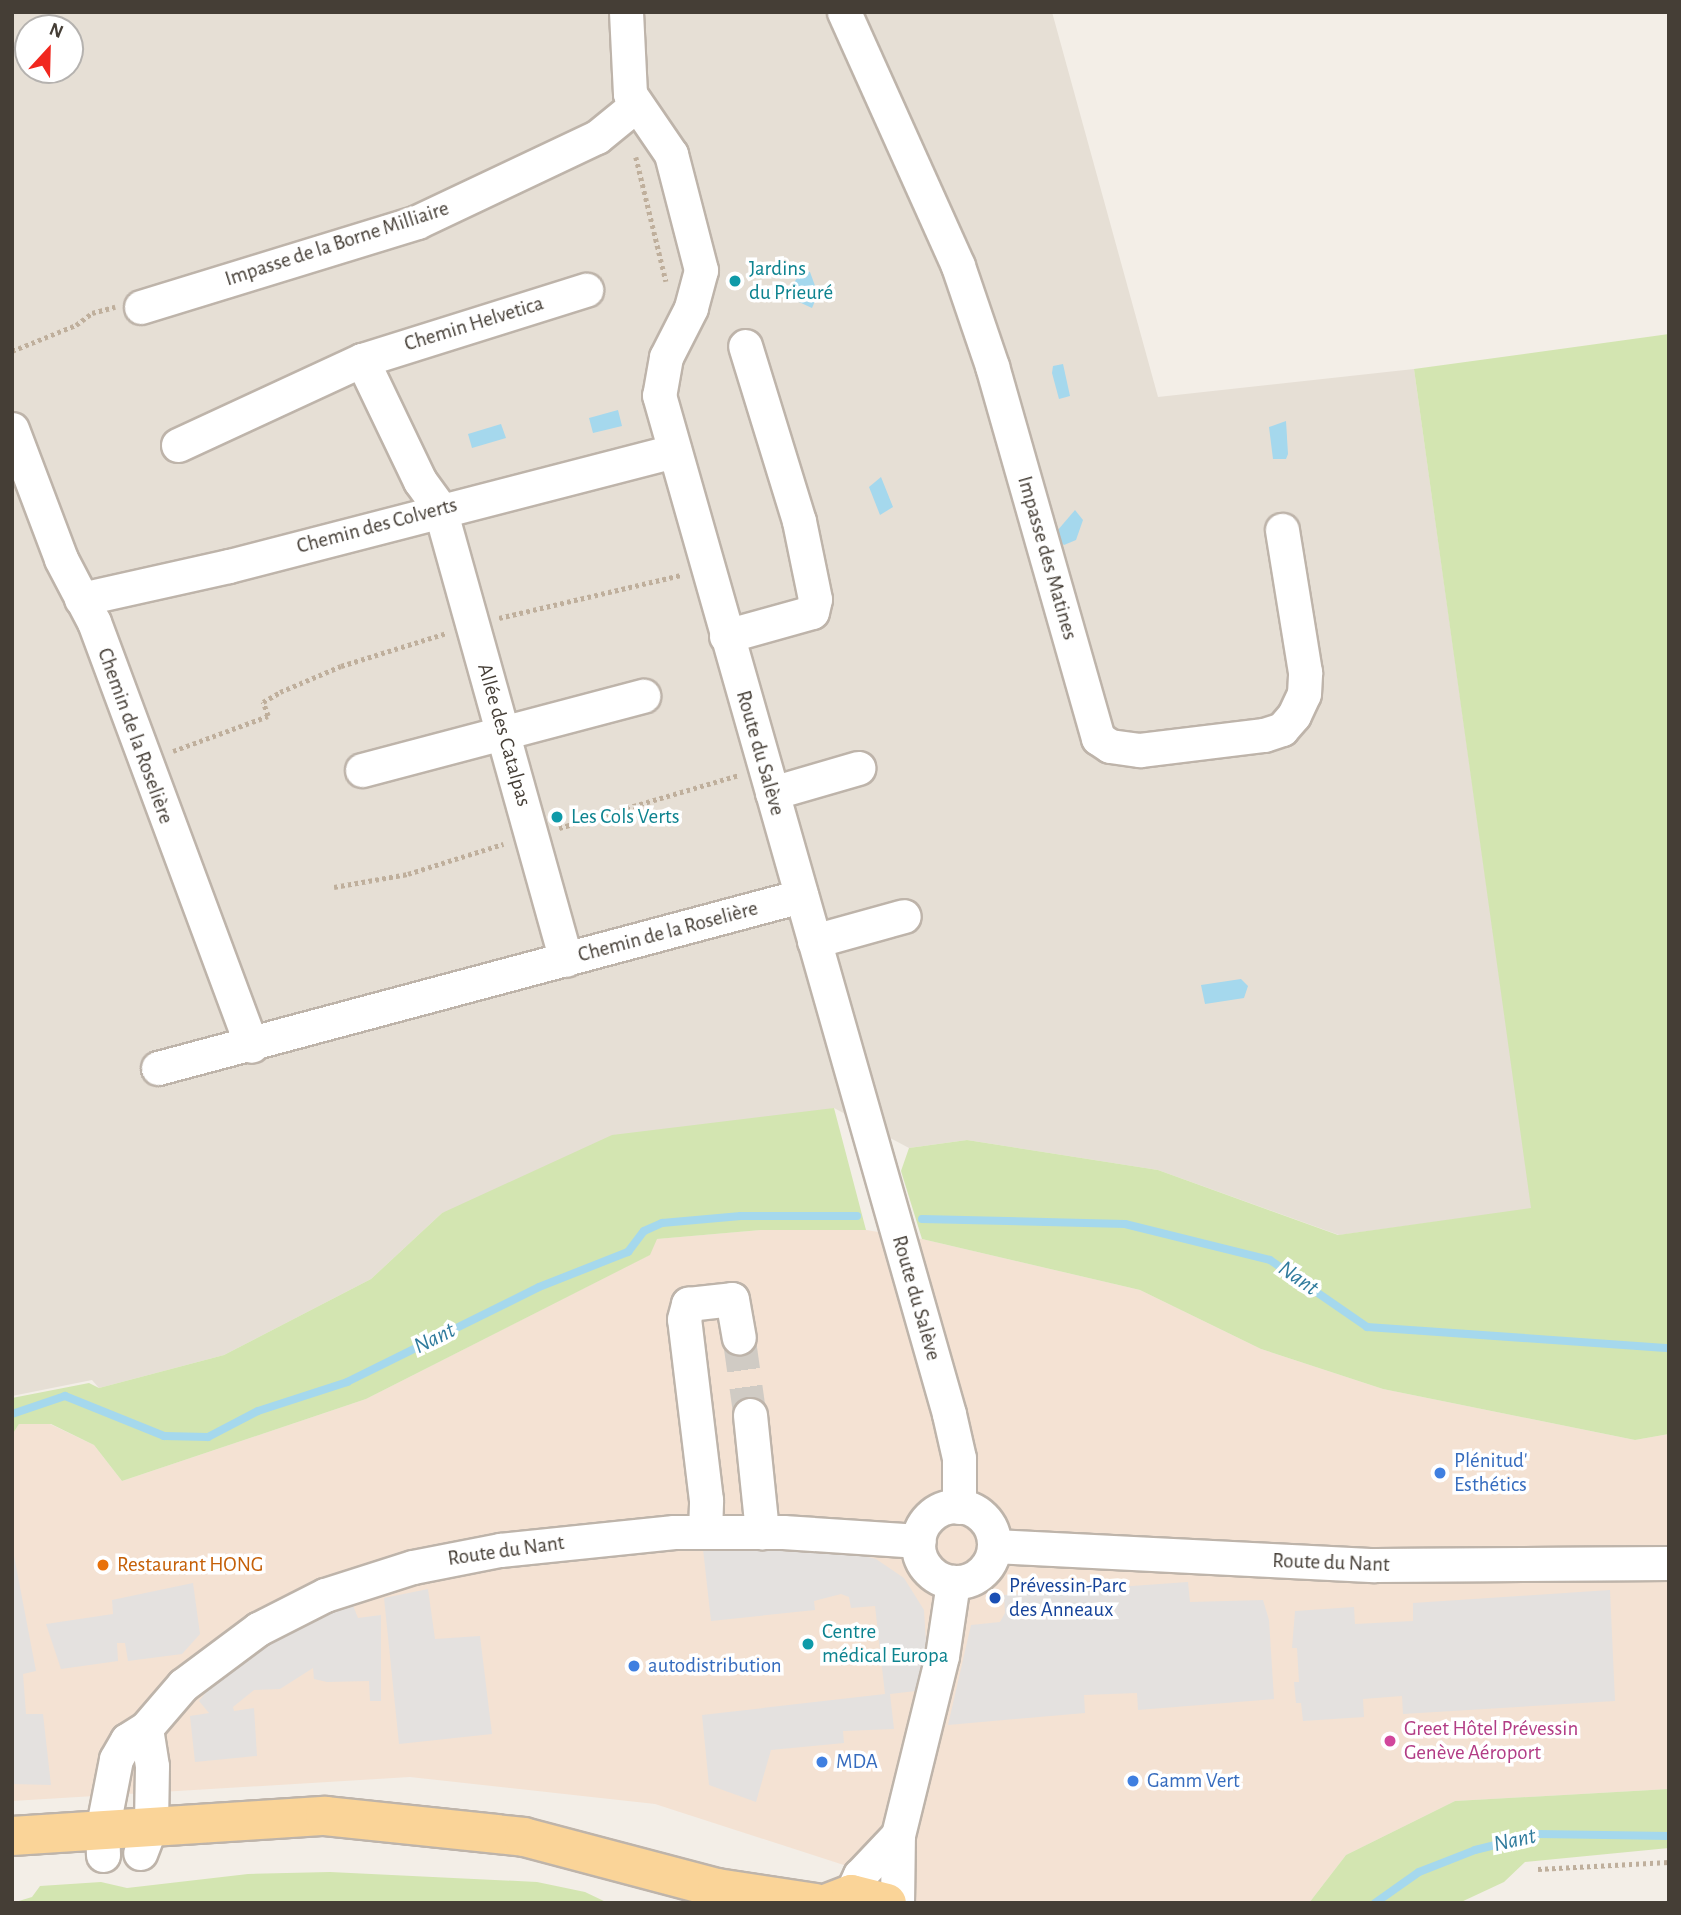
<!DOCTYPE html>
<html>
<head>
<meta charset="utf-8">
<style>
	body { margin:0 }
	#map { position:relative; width:1681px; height:1915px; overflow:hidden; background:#f3eee7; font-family:"Alegreya Sans",sans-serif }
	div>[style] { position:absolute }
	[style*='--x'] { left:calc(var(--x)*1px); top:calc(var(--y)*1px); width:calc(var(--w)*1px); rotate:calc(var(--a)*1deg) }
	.residential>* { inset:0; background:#e6dfd5 }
	.commercial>* { inset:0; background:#f4e2d3 }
	.green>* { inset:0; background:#d3e5b1 }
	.parking>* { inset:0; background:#e4e1df }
	.water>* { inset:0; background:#a5d8ed }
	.stream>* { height:8px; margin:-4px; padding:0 4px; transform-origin:4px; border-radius:4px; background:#a5d8ed }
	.minor-tunnel>* { height:33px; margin-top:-16.5px; transform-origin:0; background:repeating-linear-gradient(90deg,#d0cbc4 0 33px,transparent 0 50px) }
	.path>* { height:4.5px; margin-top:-2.25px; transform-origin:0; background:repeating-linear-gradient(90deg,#bfaf9c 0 3.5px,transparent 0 7px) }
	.roads { filter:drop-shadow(2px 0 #beb4aa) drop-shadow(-2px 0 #beb4aa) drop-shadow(0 2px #beb4aa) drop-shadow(0 -2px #beb4aa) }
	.minor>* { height:33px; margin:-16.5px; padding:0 16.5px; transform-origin:16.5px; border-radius:16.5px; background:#fff }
	.minor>.ring { margin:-16.5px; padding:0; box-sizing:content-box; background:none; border:33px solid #fff; border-radius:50% }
	.major>* { height:38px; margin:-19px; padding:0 19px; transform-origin:19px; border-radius:19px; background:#fad498 }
	.dots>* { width:19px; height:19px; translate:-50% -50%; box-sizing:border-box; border:4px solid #fff; border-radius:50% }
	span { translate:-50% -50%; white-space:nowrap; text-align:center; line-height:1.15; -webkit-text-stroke:7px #fff; paint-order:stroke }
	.street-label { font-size:21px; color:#453e36 }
	.culture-label { font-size:21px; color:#0d838f }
	.left { translate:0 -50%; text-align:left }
	.shop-label { font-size:21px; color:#366cbe }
	.food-label { font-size:21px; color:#c56008 }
	.transit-label { font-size:21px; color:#164399 }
	.hotel-label { font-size:21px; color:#b23c85 }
	.water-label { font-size:23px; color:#307b9d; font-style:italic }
	.frame { position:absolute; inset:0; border:14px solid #453e36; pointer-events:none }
	.north { position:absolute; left:14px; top:14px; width:70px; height:70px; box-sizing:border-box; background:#fff; border:2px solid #b5b2af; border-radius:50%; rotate:22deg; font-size:19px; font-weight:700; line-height:28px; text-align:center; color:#453e36 }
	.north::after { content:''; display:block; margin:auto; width:24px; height:32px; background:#f1281f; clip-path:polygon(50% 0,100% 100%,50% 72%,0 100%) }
</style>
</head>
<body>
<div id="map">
	<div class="residential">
		<i style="clip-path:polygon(evenodd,12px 12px,1052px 12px,1158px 397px,1414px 369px,1532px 1209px,1339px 1235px,1158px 1170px,967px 1140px,909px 1148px,834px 1108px,442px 1213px,371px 1279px,224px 1355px,99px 1388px,92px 1380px,12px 1396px,12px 12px,28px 28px,70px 28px,70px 70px,28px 70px,28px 28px)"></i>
	</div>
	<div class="commercial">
		<i style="clip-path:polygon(761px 1230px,866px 1230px,922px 1239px,1140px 1290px,1261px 1349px,1383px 1389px,1635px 1440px,1669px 1434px,1669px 1789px,1455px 1801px,1346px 1855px,1309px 1903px,920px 1903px,850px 1867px,655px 1804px,410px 1777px,12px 1801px,12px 1435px,19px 1424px,50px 1424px,94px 1445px,122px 1481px,366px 1399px,649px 1255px,656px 1239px)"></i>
	</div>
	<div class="green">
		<i style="clip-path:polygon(1669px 334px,1669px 1434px,1635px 1440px,1383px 1389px,1261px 1349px,1140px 1290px,922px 1239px,901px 1171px,909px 1148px,967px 1140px,1158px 1170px,1338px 1235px,1531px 1208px,1414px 369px)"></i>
		<i style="clip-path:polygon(834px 1108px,866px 1230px,761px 1230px,657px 1239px,650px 1255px,366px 1399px,122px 1481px,94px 1445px,51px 1424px,19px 1424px,12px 1435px,12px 1398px,89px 1383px,99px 1388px,224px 1355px,371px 1279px,442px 1213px,612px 1135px)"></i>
		<i style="clip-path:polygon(1669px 1789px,1669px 1848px,1525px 1862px,1504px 1882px,1459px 1903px,1309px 1903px,1346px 1855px,1455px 1801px)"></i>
		<i style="clip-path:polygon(330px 1872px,537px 1882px,585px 1892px,608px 1903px,12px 1903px,32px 1897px,40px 1886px,101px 1882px,127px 1888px,248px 1874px)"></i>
	</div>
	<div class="parking">
		<i style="clip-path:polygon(12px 1545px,36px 1671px,23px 1674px,26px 1714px,43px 1714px,51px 1785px,12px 1784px)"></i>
		<i style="clip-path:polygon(703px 1549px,853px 1553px,876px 1559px,904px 1578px,924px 1610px,926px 1642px,916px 1691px,890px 1694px,894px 1729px,843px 1731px,844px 1743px,771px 1750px,756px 1802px,709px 1785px,702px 1715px,885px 1694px,875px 1606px,851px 1608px,849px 1597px,841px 1594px,814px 1601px,815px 1610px,711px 1621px)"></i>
		<i style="clip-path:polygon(1188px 1582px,1190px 1602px,1263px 1600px,1269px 1620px,1274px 1699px,1138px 1710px,1137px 1693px,1084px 1695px,1085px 1713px,948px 1725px,971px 1625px,1000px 1622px,1005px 1613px,1004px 1595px)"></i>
		<i style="clip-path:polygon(193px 1583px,200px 1634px,182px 1654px,128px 1661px,125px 1643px,117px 1643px,118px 1661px,61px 1669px,46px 1624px,113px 1614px,112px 1600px)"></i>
		<i style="clip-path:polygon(428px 1589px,435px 1639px,480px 1636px,492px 1734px,399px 1744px,384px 1598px)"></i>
		<i style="clip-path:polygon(1610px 1590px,1615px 1701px,1403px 1714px,1402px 1696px,1363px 1699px,1364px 1717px,1303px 1721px,1301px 1703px,1296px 1703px,1294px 1682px,1299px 1682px,1297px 1648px,1292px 1648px,1295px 1611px,1354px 1607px,1355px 1624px,1413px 1621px,1413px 1603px)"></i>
		<i style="clip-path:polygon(352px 1603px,358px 1618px,381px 1615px,381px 1701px,370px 1701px,369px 1681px,327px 1682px,314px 1679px,313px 1668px,280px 1689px,254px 1690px,233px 1707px,234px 1711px,254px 1708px,257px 1756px,195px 1762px,190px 1716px,209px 1713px,199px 1701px,211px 1686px,271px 1642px)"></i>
	</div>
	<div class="water">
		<i style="clip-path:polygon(801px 270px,810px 272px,818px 294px,812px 308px,799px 302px,793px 285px)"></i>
		<i style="clip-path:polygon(1063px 364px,1070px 396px,1059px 399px,1052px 373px,1053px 366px)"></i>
		<i style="clip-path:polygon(618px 410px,622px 426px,593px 433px,589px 418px)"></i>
		<i style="clip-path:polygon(1286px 421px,1288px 454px,1286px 459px,1273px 459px,1269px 427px)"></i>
		<i style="clip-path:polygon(501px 424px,506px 438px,472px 448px,468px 434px)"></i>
		<i style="clip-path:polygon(881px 477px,893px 507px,880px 515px,869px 487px)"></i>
		<i style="clip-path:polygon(1075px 510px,1083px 520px,1076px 540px,1064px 545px,1058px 540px,1057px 531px)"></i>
		<i style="clip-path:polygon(1241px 979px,1248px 986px,1244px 998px,1205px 1004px,1201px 985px)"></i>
	</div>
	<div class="stream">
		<i style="--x:922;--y:1219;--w:203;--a:1.4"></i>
		<i style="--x:1125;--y:1224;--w:149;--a:13.9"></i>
		<i style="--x:1270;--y:1260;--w:118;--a:34.6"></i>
		<i style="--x:1367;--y:1327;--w:303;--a:4"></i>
		<i style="--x:12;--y:1414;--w:56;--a:-18.8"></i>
		<i style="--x:65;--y:1396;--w:107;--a:22"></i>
		<i style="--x:164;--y:1436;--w:44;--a:1.3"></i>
		<i style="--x:208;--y:1437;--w:56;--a:-27.5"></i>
		<i style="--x:258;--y:1411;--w:94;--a:-18"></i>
		<i style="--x:347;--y:1382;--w:214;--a:-26.3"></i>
		<i style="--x:539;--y:1287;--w:96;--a:-21.5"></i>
		<i style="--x:628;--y:1252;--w:26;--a:-53"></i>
		<i style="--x:644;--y:1231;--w:20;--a:-24"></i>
		<i style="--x:662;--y:1223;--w:79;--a:-5.1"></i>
		<i style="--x:741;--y:1216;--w:116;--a:0"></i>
		<i style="--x:1375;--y:1903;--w:54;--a:-35.2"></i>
		<i style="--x:1419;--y:1872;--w:60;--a:-21.4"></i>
		<i style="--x:1475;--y:1850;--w:66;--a:-14"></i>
		<i style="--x:1539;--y:1834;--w:130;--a:0.9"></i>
	</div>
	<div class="minor-tunnel">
		<i style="--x:739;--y:1337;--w:79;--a:82"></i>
	</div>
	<div class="path">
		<i style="--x:636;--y:157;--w:128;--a:76.4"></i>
		<i style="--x:12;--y:351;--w:69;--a:-22.1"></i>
		<i style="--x:76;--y:325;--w:20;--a:-37"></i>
		<i style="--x:92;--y:313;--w:24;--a:-15"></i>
		<i style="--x:499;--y:618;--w:187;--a:-13.3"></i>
		<i style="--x:173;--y:751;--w:101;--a:-20.2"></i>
		<i style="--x:268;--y:716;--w:15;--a:-110"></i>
		<i style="--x:263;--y:702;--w:20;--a:-30"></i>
		<i style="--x:280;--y:692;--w:66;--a:-23.1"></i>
		<i style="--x:341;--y:666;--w:111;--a:-17.3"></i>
		<i style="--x:559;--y:828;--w:188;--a:-16.4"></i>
		<i style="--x:334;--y:887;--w:75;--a:-10"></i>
		<i style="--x:408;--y:874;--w:100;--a:-17.5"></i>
		<i style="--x:1538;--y:1869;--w:131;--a:-3.1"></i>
	</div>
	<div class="roads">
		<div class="minor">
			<i style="--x:626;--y:12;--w:82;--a:87.2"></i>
			<i style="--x:630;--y:94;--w:73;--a:55.7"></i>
			<i style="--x:671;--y:154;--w:120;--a:75.5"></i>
			<i style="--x:701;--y:270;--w:39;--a:105"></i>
			<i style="--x:691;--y:308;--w:55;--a:117"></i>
			<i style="--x:666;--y:357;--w:39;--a:100"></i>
			<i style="--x:659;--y:395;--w:1059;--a:74.11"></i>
			<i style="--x:949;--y:1414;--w:45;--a:77.2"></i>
			<i style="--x:959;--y:1458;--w:49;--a:90"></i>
			<i style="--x:844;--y:12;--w:278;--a:65.8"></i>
			<i style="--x:958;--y:266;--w:106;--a:71.2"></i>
			<i style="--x:992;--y:366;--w:387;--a:74.1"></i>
			<i style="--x:1098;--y:738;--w:14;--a:34"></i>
			<i style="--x:1110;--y:746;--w:30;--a:8"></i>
			<i style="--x:1140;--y:750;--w:125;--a:-6.9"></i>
			<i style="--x:1264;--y:735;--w:19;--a:-18"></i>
			<i style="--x:1282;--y:729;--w:18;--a:-49"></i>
			<i style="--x:1294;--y:715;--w:23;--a:-65"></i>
			<i style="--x:1304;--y:694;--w:22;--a:-87"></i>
			<i style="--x:1305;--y:672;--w:144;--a:-99.2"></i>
			<i style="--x:141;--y:307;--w:289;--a:-17.1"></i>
			<i style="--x:417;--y:222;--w:199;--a:-25.3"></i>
			<i style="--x:597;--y:137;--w:49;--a:-39.2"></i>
			<i style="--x:362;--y:360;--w:134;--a:64.4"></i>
			<i style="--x:420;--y:481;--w:34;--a:54"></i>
			<i style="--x:440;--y:509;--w:468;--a:74.4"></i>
			<i style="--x:12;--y:429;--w:139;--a:69.3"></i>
			<i style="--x:61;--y:559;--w:71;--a:62.4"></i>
			<i style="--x:94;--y:622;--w:452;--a:69.6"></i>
			<i style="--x:178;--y:445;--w:203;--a:-24.8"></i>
			<i style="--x:362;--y:360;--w:235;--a:-17.4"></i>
			<i style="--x:81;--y:599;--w:152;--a:-12.6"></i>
			<i style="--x:229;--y:566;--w:460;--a:-14.5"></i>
			<i style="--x:726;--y:636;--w:89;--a:-15.6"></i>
			<i style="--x:812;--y:612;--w:13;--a:-77"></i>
			<i style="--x:815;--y:599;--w:80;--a:-101.6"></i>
			<i style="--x:799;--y:521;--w:183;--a:-107.1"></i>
			<i style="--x:362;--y:770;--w:291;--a:-14.8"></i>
			<i style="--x:772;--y:793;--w:90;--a:-16.2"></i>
			<i style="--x:814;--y:941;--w:93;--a:-15.5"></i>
			<i style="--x:158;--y:1068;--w:666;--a:-14.98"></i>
			<i style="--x:750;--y:1415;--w:118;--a:84.1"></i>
			<i class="ring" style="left:918px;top:1506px;width:43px;height:43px"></i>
			<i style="--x:705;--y:1532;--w:32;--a:-88"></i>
			<i style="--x:706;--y:1500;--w:182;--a:-96.9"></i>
			<i style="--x:684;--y:1319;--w:16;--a:-75"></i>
			<i style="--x:688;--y:1304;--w:44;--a:-6.5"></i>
			<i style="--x:732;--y:1299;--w:39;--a:80"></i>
			<i style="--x:994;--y:1546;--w:381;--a:2.9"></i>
			<i style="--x:1375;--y:1565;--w:294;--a:-0.4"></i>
			<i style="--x:146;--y:1728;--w:57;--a:-49.3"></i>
			<i style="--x:183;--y:1685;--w:94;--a:-36.7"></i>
			<i style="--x:258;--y:1629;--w:75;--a:-26.9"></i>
			<i style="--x:325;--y:1595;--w:92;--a:-17.7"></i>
			<i style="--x:413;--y:1567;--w:89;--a:-11.1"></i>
			<i style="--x:500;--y:1550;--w:175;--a:-5.9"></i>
			<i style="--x:674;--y:1532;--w:109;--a:0"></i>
			<i style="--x:783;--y:1532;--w:136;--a:3.8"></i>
			<i style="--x:103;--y:1855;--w:24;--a:-92"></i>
			<i style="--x:102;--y:1831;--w:73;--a:-79"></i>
			<i style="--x:116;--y:1759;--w:22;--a:-60"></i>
			<i style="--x:127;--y:1740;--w:22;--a:-32"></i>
			<i style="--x:146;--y:1728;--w:38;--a:81"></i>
			<i style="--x:152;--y:1766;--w:59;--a:91"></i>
			<i style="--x:151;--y:1825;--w:30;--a:111"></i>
			<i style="--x:851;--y:1894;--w:21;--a:-65"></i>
			<i style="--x:860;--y:1875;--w:55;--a:-46.5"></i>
			<i style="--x:897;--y:1903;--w:68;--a:-89.2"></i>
			<i style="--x:898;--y:1835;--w:184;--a:-76.2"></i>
			<i style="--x:942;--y:1656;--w:75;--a:-81.5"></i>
		</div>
		<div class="major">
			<i style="--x:12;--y:1836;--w:314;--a:-3.7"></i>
			<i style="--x:325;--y:1816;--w:200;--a:6"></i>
			<i style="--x:524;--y:1837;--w:200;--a:14.8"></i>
			<i style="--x:717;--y:1888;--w:100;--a:8.6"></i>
			<i style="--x:828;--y:1903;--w:25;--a:-21"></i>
			<i style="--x:851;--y:1894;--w:37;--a:14"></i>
		</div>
	</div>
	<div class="dots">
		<i style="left:735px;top:281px;background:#0f9aa8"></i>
		<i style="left:557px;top:817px;background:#0f9aa8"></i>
		<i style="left:1440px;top:1473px;background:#3f7fe0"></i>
		<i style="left:103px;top:1565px;background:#e8710a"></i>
		<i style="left:995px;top:1598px;background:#1a4fb4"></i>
		<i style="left:808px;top:1644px;background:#0f9aa8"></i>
		<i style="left:634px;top:1666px;background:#3f7fe0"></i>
		<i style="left:1390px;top:1741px;background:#d1479c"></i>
		<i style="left:822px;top:1762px;background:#3f7fe0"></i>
		<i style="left:1133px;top:1781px;background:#3f7fe0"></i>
	</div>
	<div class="street-label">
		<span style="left:337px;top:244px;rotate:-18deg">Impasse de la Borne Milliaire</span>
		<span style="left:474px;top:324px;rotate:-17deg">Chemin Helvetica</span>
		<span style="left:377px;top:526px;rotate:-15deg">Chemin des Colverts</span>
		<span style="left:1047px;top:558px;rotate:74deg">Impasse des Matines</span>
		<span style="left:504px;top:735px;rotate:74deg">Allée des Catalpas</span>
		<span style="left:135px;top:736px;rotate:70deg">Chemin de la Roselière</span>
		<span style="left:760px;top:753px;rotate:74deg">Route du Salève</span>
		<span style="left:668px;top:932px;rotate:-15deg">Chemin de la Roselière</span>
		<span style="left:916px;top:1298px;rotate:74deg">Route du Salève</span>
		<span style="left:506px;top:1551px;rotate:-8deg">Route du Nant</span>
		<span style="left:1331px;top:1563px;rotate:2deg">Route du Nant</span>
	</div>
	<div class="culture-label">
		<span class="left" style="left:749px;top:281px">Jardins<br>du Prieuré</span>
		<span class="left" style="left:571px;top:817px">Les Cols Verts</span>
		<span class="left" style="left:822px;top:1644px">Centre<br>médical Europa</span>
	</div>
	<div class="shop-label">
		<span class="left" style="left:1454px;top:1473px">Plénitud'<br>Esthétics</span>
		<span class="left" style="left:648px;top:1666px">autodistribution</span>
		<span class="left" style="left:836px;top:1762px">MDA</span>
		<span class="left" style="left:1147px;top:1781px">Gamm Vert</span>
	</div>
	<div class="food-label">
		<span class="left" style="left:117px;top:1565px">Restaurant HONG</span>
	</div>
	<div class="transit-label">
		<span class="left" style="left:1009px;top:1598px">Prévessin-Parc<br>des Anneaux</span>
	</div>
	<div class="hotel-label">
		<span class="left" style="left:1404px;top:1741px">Greet Hôtel Prévessin<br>Genève Aéroport</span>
	</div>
	<div class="water-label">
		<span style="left:1298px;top:1279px;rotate:35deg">Nant</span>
		<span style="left:435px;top:1339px;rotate:-26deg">Nant</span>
		<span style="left:1515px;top:1841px;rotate:-12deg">Nant</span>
	</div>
	<div class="frame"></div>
	<div class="north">N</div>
</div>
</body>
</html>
